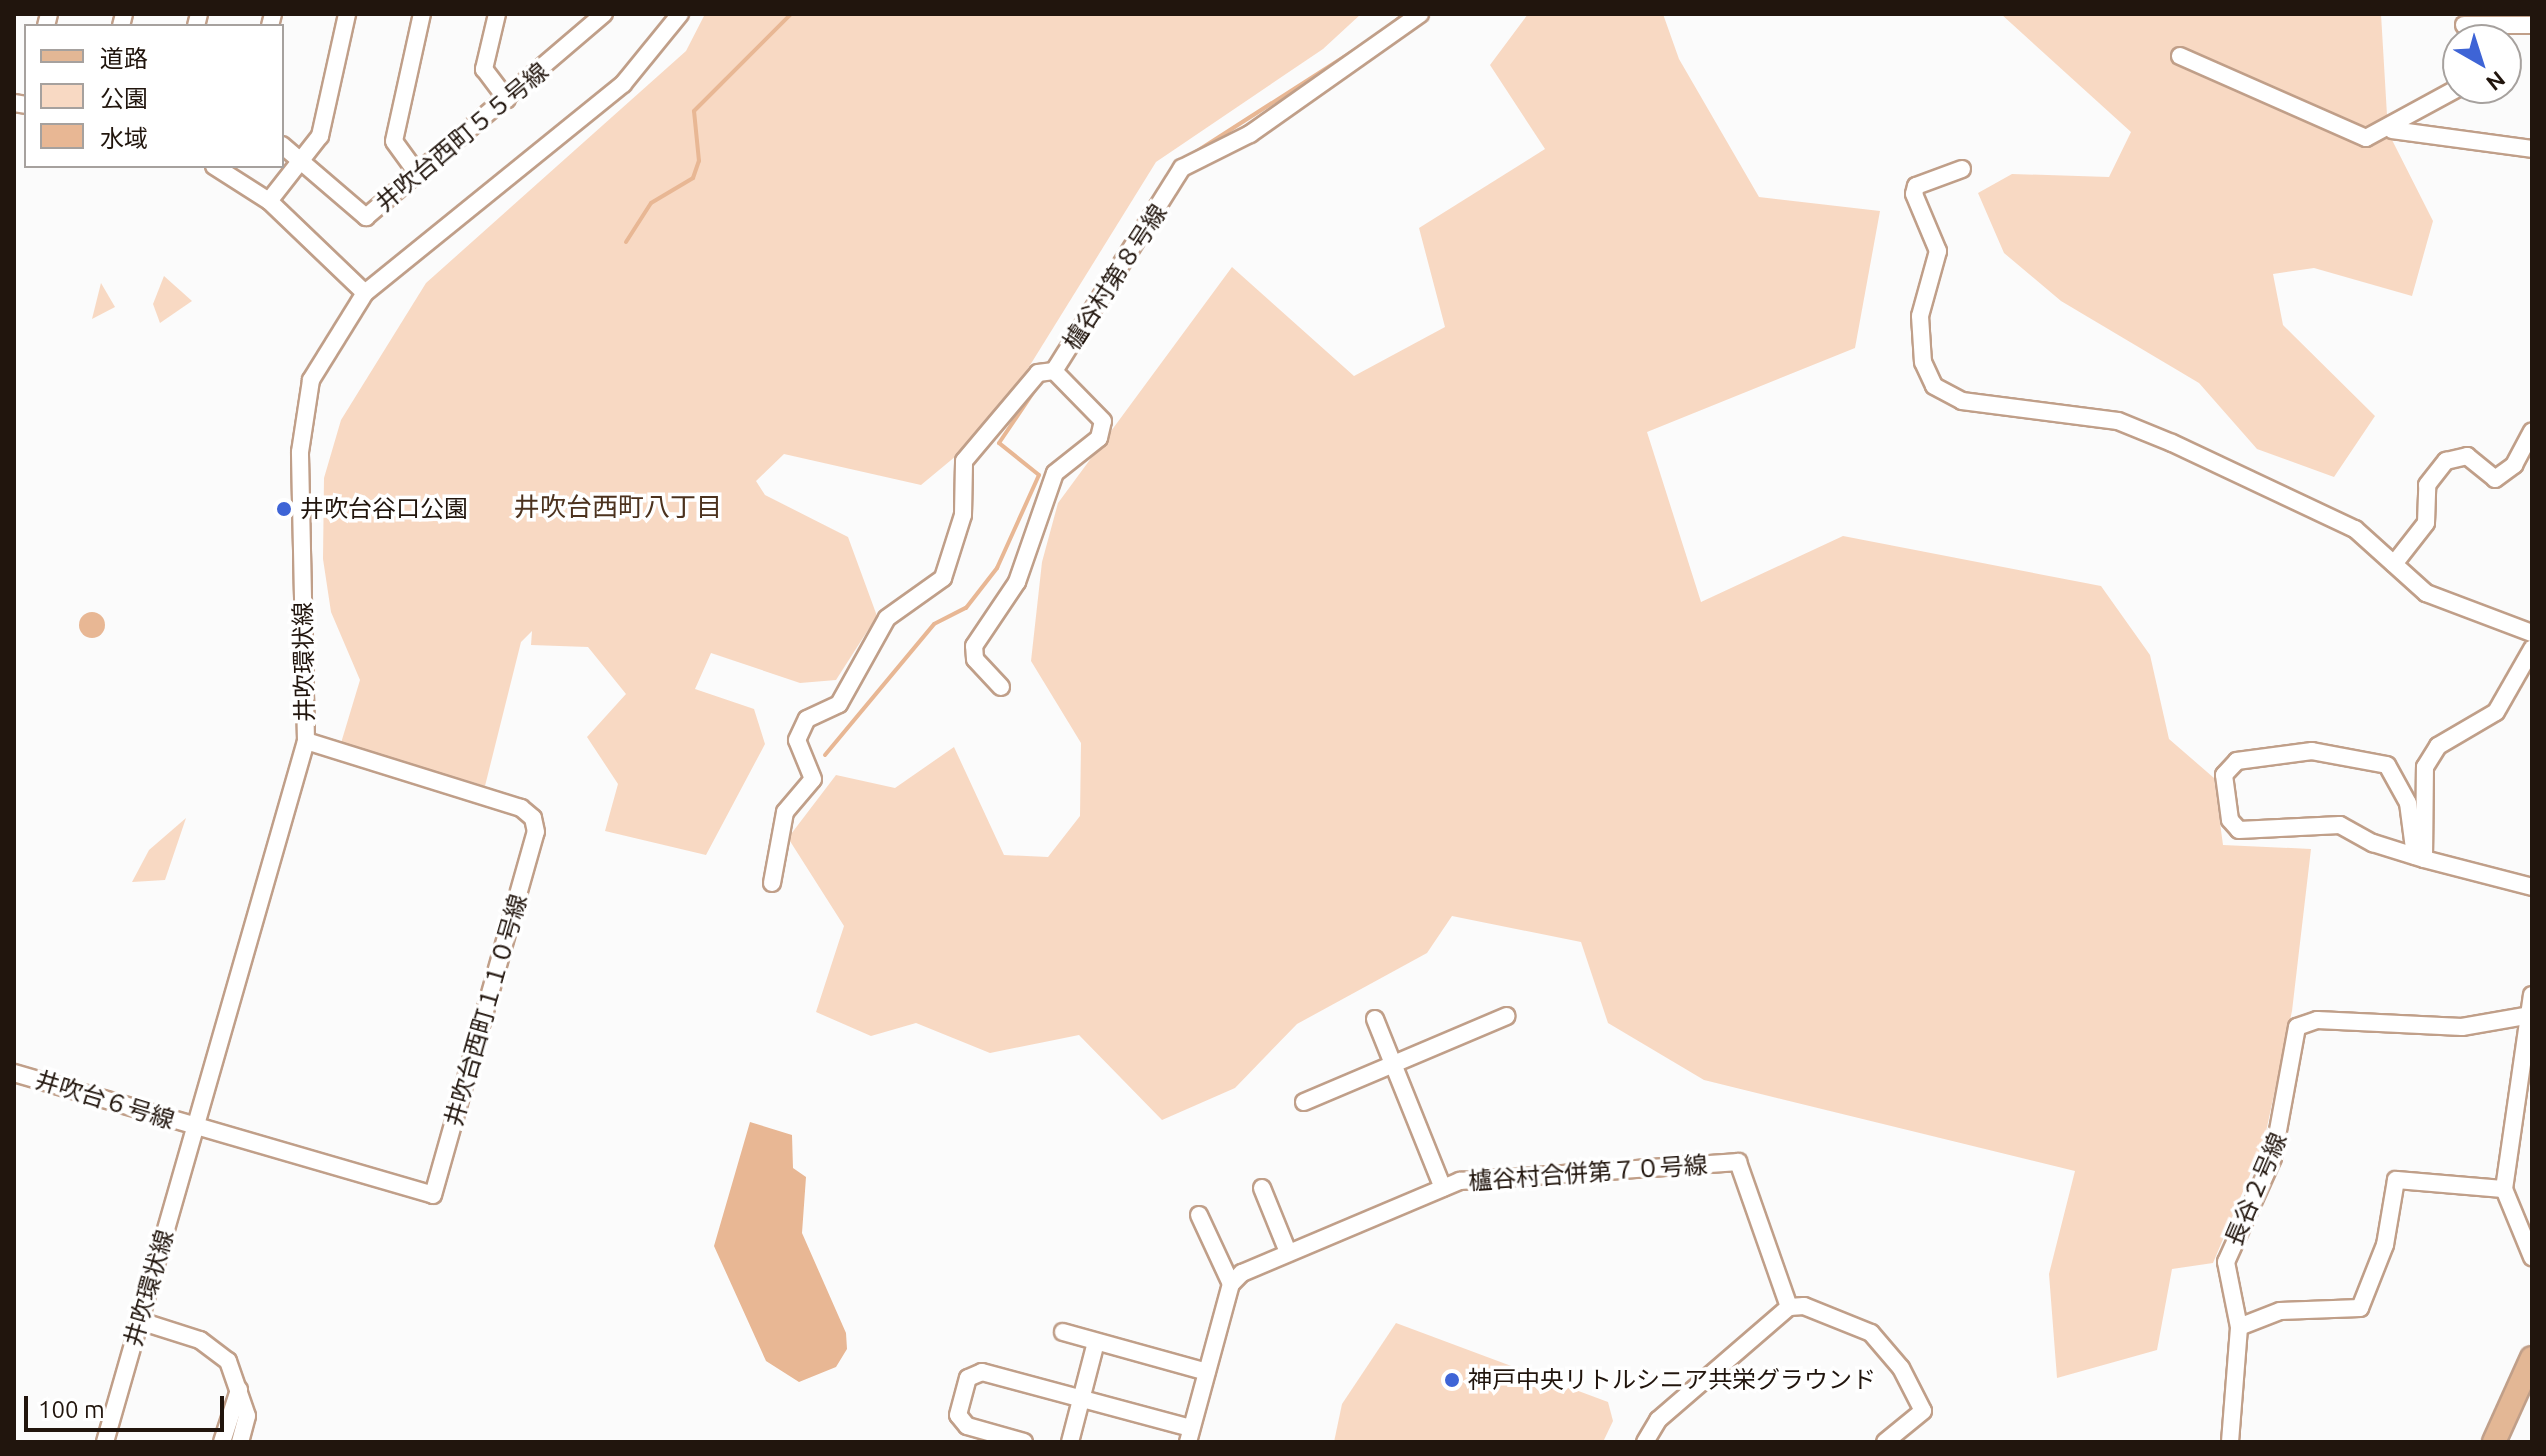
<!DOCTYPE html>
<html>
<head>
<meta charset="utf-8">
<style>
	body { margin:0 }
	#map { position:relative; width:2546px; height:1456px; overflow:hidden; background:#fbfbfb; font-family:Ubuntu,"Noto Sans JP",sans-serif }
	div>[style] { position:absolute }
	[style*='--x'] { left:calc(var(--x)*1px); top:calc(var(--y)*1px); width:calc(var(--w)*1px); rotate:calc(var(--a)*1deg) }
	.green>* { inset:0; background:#f8d9c3 }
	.water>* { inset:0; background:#e8b794 }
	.round { border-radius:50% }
	.stream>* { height:4px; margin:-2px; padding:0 2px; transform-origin:2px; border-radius:2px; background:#e8b794 }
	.roads { filter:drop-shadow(2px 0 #c09f89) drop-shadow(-2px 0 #c09f89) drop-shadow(0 2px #c09f89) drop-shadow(0 -2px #c09f89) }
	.minor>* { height:16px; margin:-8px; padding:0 8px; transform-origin:8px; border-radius:8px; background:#fff }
	.major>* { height:22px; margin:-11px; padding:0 11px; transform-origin:11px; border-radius:11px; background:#e3b795 }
	.dots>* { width:22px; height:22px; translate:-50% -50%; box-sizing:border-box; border:4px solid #fff; border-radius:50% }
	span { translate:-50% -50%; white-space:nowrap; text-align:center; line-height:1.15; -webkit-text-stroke:7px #fff; paint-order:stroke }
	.street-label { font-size:24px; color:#21150d }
	.poi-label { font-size:24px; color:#21150d }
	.left { translate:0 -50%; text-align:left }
	.neighbourhood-label { font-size:26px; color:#4c321e }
	.frame { position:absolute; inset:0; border:16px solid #21150d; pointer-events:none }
	.legend { position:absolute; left:24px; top:24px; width:260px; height:144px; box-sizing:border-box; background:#fff; border:2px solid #a6a19e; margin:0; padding:10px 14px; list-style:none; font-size:24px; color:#21150d }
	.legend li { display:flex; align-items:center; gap:16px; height:40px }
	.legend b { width:40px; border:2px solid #a6a19e }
	.north { position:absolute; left:2442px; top:24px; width:80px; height:80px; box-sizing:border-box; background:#fff; border:2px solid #a6a19e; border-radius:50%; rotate:141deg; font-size:22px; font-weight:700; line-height:32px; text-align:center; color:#21150d }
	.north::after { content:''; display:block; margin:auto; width:28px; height:36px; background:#3e64d6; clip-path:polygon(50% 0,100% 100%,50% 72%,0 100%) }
	.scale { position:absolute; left:24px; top:1396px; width:200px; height:36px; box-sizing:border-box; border:4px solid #21150d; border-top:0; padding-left:10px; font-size:24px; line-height:28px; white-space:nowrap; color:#21150d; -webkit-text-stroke:6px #fff; paint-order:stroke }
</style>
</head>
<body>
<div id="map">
	<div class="green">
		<i style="clip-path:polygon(705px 14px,1361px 14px,1323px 49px,1156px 162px,1019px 383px,962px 451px,921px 485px,784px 454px,756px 481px,765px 495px,848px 537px,877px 616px,836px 680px,800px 683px,711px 653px,695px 689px,754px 709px,765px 744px,706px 855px,605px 831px,618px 784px,587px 737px,626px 694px,588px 647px,531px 645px,532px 631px,521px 642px,485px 786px,341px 743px,360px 680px,331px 612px,323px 559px,324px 478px,341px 420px,426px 283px,686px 51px)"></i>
		<i style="clip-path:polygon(1528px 14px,1663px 14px,1679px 59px,1759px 197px,1880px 211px,1855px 348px,1647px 432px,1701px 602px,1843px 536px,2101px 586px,2150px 655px,2169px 739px,2214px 778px,2223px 845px,2311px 849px,2292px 1011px,2264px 1141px,2213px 1263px,2172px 1269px,2157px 1350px,2057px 1378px,2049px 1274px,2075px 1171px,1704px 1080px,1608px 1023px,1581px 942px,1452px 916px,1427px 953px,1297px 1024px,1235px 1088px,1162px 1120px,1079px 1035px,990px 1053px,916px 1023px,871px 1036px,816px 1012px,844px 926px,788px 838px,836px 775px,895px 788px,954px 747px,1004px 855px,1048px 857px,1080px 816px,1081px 743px,1031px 661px,1042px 562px,1058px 503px,1232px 267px,1354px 376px,1445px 327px,1419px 228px,1545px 149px,1490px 65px)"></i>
		<i style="clip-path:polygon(2001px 14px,2381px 14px,2388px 132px,2433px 221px,2412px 296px,2314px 268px,2273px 274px,2283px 325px,2375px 416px,2334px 477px,2257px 449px,2199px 383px,2061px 301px,2004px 253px,1978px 193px,2012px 174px,2109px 177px,2131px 132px)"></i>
		<i style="clip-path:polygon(164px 276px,192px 301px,160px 323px,153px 304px)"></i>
		<i style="clip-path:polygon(101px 283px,115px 307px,92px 319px)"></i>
		<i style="clip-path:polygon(186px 818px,165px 880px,132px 882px,149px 850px)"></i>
		<i style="clip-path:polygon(1396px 1323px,1608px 1402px,1613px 1421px,1603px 1442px,1334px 1442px,1342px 1404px)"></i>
	</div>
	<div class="water">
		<i class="round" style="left:79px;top:612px;width:26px;height:26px"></i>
		<i style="clip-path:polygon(750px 1122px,792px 1135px,793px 1168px,806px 1177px,802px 1233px,846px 1333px,847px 1349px,836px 1367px,799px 1382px,766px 1361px,714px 1246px)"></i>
	</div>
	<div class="stream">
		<i style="--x:1388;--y:27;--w:21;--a:-39"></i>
		<i style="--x:1191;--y:155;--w:202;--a:-32.7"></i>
		<i style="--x:1155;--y:196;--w:38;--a:-55"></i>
		<i style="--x:626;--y:242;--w:46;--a:-57.3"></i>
		<i style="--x:651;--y:203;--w:49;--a:-30.8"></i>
		<i style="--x:693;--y:178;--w:18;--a:-71"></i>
		<i style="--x:699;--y:161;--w:50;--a:-95.7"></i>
		<i style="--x:694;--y:111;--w:137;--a:-45"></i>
		<i style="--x:825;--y:755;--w:170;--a:-50.2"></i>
		<i style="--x:934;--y:624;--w:36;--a:-27"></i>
		<i style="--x:966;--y:608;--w:51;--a:-52.2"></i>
		<i style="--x:997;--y:568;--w:102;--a:-65.7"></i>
		<i style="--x:1039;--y:475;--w:51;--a:-141.3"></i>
		<i style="--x:999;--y:443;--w:71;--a:-55.9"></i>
	</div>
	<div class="roads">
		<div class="minor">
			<i style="--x:497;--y:14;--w:57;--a:103.3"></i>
			<i style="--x:484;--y:69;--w:38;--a:53"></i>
			<i style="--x:2464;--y:25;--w:68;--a:0"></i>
			<i style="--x:46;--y:26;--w:12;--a:-76"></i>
			<i style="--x:121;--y:26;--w:12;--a:-76"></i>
			<i style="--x:196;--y:26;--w:12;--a:-76"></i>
			<i style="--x:270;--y:26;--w:12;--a:-76"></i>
			<i style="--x:2180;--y:56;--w:203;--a:23.8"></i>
			<i style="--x:2366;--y:138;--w:105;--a:-28.5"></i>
			<i style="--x:14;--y:103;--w:12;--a:9"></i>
			<i style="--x:2392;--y:130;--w:141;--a:7.7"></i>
			<i style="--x:282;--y:145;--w:111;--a:40.6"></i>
			<i style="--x:366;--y:217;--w:313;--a:-40.5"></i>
			<i style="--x:214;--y:166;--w:65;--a:32.5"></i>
			<i style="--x:269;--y:201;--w:133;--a:43.8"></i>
			<i style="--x:1962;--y:169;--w:49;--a:159.7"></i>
			<i style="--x:1916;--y:186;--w:8;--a:104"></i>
			<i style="--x:1914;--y:194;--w:62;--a:67.2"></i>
			<i style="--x:1938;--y:251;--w:67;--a:105.5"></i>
			<i style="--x:1920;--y:316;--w:46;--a:86.3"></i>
			<i style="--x:1923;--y:362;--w:26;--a:65"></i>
			<i style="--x:1934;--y:386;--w:32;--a:28"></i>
			<i style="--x:1962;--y:401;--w:157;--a:7.3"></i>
			<i style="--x:2118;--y:421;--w:58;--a:22.2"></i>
			<i style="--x:2172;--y:443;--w:202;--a:25.2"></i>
			<i style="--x:2355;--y:529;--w:96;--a:42"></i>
			<i style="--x:2426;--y:593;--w:113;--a:20.7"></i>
			<i style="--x:417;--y:173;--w:39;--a:-126"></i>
			<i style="--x:394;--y:141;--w:130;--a:-77.6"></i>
			<i style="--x:269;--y:201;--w:83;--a:-51.9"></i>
			<i style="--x:320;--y:136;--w:125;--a:-77.5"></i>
			<i style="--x:2394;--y:564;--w:52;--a:-52"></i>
			<i style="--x:2426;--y:523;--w:38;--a:-88"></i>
			<i style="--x:2427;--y:485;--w:31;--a:-52"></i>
			<i style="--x:2446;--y:461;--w:22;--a:-13"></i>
			<i style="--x:2467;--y:456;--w:36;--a:39"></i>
			<i style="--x:2495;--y:479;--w:24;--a:-36"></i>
			<i style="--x:2514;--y:465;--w:38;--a:-62"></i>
			<i style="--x:1001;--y:687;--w:38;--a:-133"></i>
			<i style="--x:975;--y:659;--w:13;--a:-94"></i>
			<i style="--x:974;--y:646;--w:77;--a:-56.1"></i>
			<i style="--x:1017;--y:582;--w:115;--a:-70.8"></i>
			<i style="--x:1055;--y:473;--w:56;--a:-38.5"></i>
			<i style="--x:1099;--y:438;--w:17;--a:-77"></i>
			<i style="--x:1103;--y:421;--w:70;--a:-134.4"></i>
			<i style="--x:2415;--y:856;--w:53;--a:-97.5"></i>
			<i style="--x:2408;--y:803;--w:43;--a:-118.9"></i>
			<i style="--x:2387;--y:765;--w:76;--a:-169.4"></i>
			<i style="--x:2312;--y:751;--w:76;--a:172.4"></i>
			<i style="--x:2237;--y:761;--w:19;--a:133"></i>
			<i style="--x:2224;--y:775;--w:45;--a:82.4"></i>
			<i style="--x:2230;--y:820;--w:13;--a:48"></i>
			<i style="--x:2239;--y:830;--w:101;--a:-2.8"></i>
			<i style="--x:2340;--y:825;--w:38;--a:29"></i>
			<i style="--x:2373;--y:843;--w:53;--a:17.4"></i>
			<i style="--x:2424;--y:859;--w:112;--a:14.5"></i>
			<i style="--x:2424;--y:859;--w:92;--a:-89.4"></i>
			<i style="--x:2425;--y:767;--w:25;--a:-58"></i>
			<i style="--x:2438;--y:746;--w:67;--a:-30.4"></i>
			<i style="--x:2496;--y:712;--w:73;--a:-60.3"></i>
			<i style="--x:772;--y:883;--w:72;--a:-79.6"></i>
			<i style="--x:785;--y:812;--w:43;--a:-49.7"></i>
			<i style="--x:813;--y:779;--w:42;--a:-112.3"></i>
			<i style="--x:797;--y:740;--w:23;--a:-65"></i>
			<i style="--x:807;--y:719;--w:35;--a:-25"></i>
			<i style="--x:839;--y:704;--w:98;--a:-60.8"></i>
			<i style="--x:887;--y:618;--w:69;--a:-35.5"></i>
			<i style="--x:943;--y:578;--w:66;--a:-72.4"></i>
			<i style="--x:963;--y:515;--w:54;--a:-88.9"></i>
			<i style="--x:964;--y:461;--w:115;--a:-49.9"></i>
			<i style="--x:1038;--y:373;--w:16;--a:-7"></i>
			<i style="--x:1054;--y:371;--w:240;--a:-57.8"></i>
			<i style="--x:1182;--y:168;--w:76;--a:-26.6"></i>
			<i style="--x:1250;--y:134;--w:208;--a:-35.2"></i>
			<i style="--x:2525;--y:1016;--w:64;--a:170.1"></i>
			<i style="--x:2462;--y:1027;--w:145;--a:-177.2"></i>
			<i style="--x:2317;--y:1020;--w:21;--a:161"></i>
			<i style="--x:2297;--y:1027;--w:133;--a:100.4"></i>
			<i style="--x:2273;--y:1158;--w:114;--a:114.3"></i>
			<i style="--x:2226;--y:1262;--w:66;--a:78.7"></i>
			<i style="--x:2239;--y:1327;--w:44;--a:-21.3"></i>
			<i style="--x:2280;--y:1311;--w:80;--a:-2.1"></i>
			<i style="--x:2360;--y:1308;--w:68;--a:-68.4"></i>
			<i style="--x:2385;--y:1245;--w:66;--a:-80.4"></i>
			<i style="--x:2396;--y:1180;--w:108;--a:4.8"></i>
			<i style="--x:2504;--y:1189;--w:196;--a:-81.8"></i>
			<i style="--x:1375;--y:1019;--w:182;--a:68.1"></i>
			<i style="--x:14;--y:1073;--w:436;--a:16.2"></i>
			<i style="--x:433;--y:1195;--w:377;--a:-74.2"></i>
			<i style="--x:536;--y:832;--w:14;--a:-102"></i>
			<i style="--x:533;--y:818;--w:16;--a:-140"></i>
			<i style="--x:521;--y:808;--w:225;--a:-162.7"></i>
			<i style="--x:1304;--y:1102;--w:220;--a:-23"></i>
			<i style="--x:1262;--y:1188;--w:69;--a:67.9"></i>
			<i style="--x:2504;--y:1189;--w:74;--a:67.6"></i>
			<i style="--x:1199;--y:1215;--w:76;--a:65.1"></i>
			<i style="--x:140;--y:1321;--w:63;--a:17.6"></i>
			<i style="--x:200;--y:1340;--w:35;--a:37"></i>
			<i style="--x:228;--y:1361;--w:58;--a:70.9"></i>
			<i style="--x:247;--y:1416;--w:27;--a:105"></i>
			<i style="--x:1063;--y:1332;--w:149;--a:15.5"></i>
			<i style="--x:105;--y:1442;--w:729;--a:-74"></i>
			<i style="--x:306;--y:741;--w:289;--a:-91.2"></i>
			<i style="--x:300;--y:452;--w:73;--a:-81.3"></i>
			<i style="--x:311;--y:380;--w:102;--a:-58.2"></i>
			<i style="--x:365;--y:293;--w:332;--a:-39"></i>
			<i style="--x:623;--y:84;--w:90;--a:-50.8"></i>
			<i style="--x:222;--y:1442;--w:55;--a:-71.9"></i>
			<i style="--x:1024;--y:1442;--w:59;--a:-164.3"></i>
			<i style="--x:967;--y:1426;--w:14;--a:-129"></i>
			<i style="--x:958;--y:1415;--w:38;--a:-75"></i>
			<i style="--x:968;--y:1378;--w:15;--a:-23"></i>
			<i style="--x:982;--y:1372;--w:216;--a:15"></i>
			<i style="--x:1070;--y:1442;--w:103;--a:-75.4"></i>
			<i style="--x:1188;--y:1442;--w:164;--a:-74.8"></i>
			<i style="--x:1231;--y:1284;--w:16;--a:-45"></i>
			<i style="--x:1242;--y:1273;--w:237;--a:-22.9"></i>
			<i style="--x:1460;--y:1181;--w:279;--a:-3.9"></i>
			<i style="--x:1738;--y:1162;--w:154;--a:70.6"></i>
			<i style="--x:1645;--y:1442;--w:26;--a:-59"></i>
			<i style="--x:1658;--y:1420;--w:173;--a:-40.8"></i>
			<i style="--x:1789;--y:1307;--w:15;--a:-4"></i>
			<i style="--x:1804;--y:1306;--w:72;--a:21.9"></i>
			<i style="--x:1871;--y:1333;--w:46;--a:49.4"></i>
			<i style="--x:1901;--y:1368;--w:48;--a:62.9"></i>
			<i style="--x:1923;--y:1411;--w:49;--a:140.8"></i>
			<i style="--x:2230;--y:1442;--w:115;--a:-85.5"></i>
		</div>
		<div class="major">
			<i style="--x:2494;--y:1442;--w:92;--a:-65.7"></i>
		</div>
	</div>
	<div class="dots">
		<i style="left:284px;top:509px;background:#3e64d6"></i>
		<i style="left:1452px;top:1380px;background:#3e64d6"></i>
	</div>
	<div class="street-label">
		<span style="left:462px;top:137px;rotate:-40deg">井吹台西町５５号線</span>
		<span style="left:1115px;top:277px;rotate:-57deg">櫨谷村第８号線</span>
		<span style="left:304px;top:662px;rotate:-91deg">井吹環状線</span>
		<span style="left:486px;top:1010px;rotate:-74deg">井吹台西町１１０号線</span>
		<span style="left:105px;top:1100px;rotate:17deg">井吹台６号線</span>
		<span style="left:1588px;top:1173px;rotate:-4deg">櫨谷村合併第７０号線</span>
		<span style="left:2256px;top:1189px;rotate:-67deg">長谷２号線</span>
		<span style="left:149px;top:1288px;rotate:-74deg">井吹環状線</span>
	</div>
	<div class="poi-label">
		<span class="left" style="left:300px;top:509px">井吹台谷口公園</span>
		<span class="left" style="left:1468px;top:1380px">神戸中央リトルシニア共栄グラウンド</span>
	</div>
	<div class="neighbourhood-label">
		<span style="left:618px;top:507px">井吹台西町八丁目</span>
	</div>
	<div class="frame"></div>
	<ul class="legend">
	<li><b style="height:10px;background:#e3b795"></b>道路</li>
	<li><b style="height:22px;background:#f8d9c3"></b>公園</li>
	<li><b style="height:22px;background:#e8b794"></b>水域</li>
	</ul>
	<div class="north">N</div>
	<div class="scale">100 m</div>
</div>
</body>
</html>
